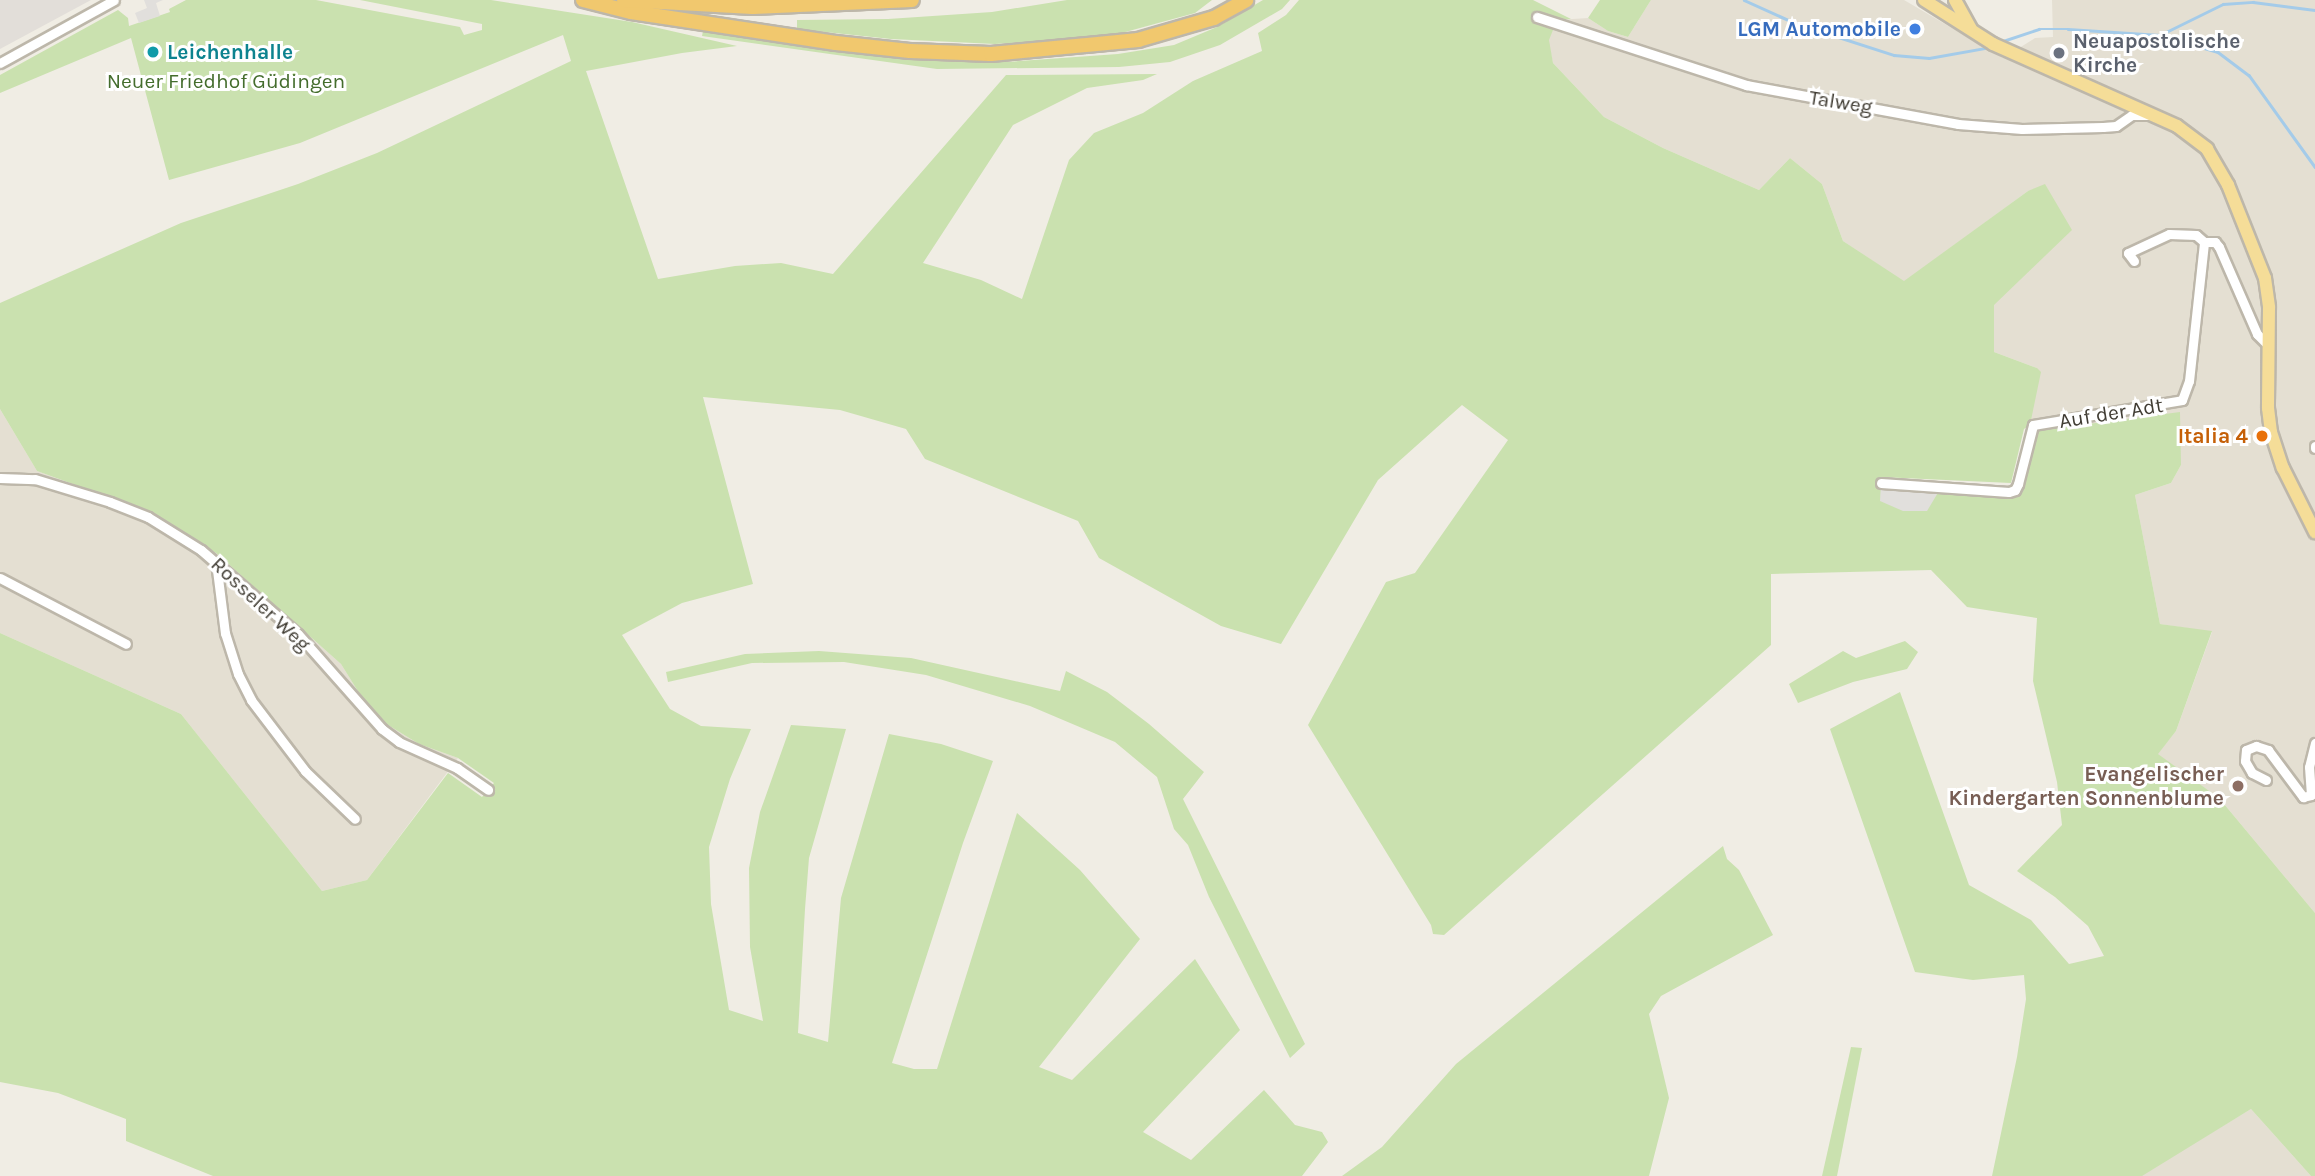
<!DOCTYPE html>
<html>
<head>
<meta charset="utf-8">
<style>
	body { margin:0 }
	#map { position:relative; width:2315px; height:1176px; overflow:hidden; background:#f0ede4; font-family:Karla,sans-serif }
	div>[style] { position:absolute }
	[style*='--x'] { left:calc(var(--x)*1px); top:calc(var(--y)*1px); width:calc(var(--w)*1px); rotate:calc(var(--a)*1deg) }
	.residential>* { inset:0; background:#e4dfd2 }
	.industrial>* { inset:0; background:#e2ded9 }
	.green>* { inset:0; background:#cae1af }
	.parking>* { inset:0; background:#e1dfdc }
	.stream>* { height:2.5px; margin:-1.25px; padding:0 1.25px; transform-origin:1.25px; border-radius:1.25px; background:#a4cbe9 }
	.roads { filter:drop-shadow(2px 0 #bdb7aa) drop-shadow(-2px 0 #bdb7aa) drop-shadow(0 2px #bdb7aa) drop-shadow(0 -2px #bdb7aa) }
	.minor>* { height:9px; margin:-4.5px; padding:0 4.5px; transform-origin:4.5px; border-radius:4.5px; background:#fff }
	.major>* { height:12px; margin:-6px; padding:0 6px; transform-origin:6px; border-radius:6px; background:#f5dd98 }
	.highway>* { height:14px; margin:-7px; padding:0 7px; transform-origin:7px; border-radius:7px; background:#f1c86e }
	.dots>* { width:19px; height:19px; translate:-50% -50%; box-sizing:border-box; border:4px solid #fff; border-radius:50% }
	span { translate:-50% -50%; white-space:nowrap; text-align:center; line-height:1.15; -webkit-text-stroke:6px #fff; paint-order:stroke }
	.shop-label { font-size:21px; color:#366cbe; font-weight:700 }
	.right { translate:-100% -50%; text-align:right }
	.worship-label { font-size:21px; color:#5b616d; font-weight:700 }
	.left { translate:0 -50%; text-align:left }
	.culture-label { font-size:21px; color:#0d838f; font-weight:700 }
	.park-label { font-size:21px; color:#446d2d }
	.street-label { font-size:21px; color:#413d34 }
	.food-label { font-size:21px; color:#c56008; font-weight:700 }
	.education-label { font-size:21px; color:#785e54; font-weight:700 }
</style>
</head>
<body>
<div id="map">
	<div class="residential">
		<i style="clip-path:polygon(1651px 0,1904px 0,2003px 58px,2035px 38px,2053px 37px,2052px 0,2315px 0,2315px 913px,2219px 798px,2157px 754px,2176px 731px,2212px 632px,2160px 624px,2135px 495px,2171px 483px,2181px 465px,2035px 431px,2030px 425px,2037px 368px,1994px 352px,1994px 304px,2071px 230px,2028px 191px,1904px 282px,1843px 241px,1822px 184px,1790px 158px,1759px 190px,1663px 148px,1604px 117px,1553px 63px,1548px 40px,1557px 20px,1588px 18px,1608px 31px,1628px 37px)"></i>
		<i style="clip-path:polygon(0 409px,37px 471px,153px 513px,216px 553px,341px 664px,369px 709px,388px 725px,419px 744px,458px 758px,367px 880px,322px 891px,181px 714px,0 633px)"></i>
		<i style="clip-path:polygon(2251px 1109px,2311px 1176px,2142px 1176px,2141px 1175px)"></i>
	</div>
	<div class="industrial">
		<i style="clip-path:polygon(0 0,91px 0,0 49px)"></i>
	</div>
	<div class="green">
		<i style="clip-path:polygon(186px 0,316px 0,460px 27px,464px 35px,482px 30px,482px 24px,360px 0,491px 0,632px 22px,737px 46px,682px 53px,586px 71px,658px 279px,735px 266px,781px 263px,833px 274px,1006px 75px,1157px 74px,1143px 80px,1087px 88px,1013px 125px,923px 263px,981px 280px,1022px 299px,1069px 160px,1094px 133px,1143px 113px,1193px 81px,1262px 51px,1258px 33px,1286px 15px,1299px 0,1533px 0,1571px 19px,1557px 20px,1549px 40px,1553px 63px,1604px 117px,1663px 148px,1759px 190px,1790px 158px,1822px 184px,1843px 241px,1904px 281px,2028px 191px,2045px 184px,2072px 230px,1994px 305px,1994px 352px,2037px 368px,2041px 372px,2030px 425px,2024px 429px,2011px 483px,1881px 477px,1881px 483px,2018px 495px,2035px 431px,2180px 412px,2181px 465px,2171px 483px,2135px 495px,2160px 624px,2212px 631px,2176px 731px,2158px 754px,2219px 798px,2315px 913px,2315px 1176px,2311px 1176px,2251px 1109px,2142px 1176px,1992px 1176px,2017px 1057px,2026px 999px,2024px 975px,1973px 980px,1915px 972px,1830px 729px,1900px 692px,1969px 885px,2031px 920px,2069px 964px,2104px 956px,2088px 926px,2055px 897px,2017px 871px,2062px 825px,2057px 782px,2033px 681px,2037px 618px,1967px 607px,1931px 570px,1771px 574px,1771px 645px,1444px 935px,1433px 934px,1431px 925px,1308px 725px,1386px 582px,1415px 573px,1508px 440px,1462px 405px,1378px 480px,1281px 644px,1221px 626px,1099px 558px,1078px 521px,925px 459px,906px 429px,840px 410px,703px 397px,753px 584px,682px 603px,622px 635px,670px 709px,701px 726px,751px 729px,730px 779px,709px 847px,711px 904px,729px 1010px,763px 1021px,750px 947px,749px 868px,760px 812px,791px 725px,846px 729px,809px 858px,805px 909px,798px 1033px,828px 1042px,841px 898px,889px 734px,941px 744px,993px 761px,963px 843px,892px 1063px,914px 1069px,937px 1069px,1017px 813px,1080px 870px,1140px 939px,1039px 1067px,1072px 1080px,1195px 959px,1240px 1030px,1143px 1132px,1191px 1160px,1264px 1090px,1295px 1125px,1322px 1132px,1328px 1142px,1302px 1176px,213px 1176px,126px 1141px,126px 1119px,58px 1093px,0 1082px,0 633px,181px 714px,322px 891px,367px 880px,448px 773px,482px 797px,494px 783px,458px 758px,419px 744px,388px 725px,369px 709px,341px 664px,216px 553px,153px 513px,37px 471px,0 409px,0 303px,181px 223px,298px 184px,377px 153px,571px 61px,563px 35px,300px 143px,169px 180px,131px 38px,0 93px,0 75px,118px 10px,128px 18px,129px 26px,170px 12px,169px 9px)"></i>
		<i style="clip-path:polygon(1067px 0,1212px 0,1195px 13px,1107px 37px,995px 44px,891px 39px,797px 29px,797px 20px,888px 19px,992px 12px)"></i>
		<i style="clip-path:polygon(1263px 0,1290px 0,1282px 9px,1220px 45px,1170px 62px,1119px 67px,937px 69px,702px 36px,703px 31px,937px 61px,1007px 62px,1118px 54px,1174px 45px,1217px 27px)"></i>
		<i style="clip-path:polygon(1600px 0,1651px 0,1628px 37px,1608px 31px,1588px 18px)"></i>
		<i style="clip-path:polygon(1905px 641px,1918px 652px,1907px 669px,1853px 682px,1798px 703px,1789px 684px,1843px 651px,1856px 658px)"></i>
		<i style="clip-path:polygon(819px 651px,911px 658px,1060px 691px,1066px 671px,1107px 692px,1149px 724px,1204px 772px,1183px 799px,1305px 1044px,1290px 1058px,1209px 897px,1188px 845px,1174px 829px,1157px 777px,1115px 742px,1030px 706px,926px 675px,844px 662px,752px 663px,668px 682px,666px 672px,745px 654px)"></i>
		<i style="clip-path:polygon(1723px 846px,1727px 859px,1739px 870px,1773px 935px,1661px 996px,1649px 1014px,1669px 1098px,1649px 1176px,1342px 1176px,1382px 1147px,1456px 1064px)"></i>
		<i style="clip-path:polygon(1851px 1047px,1862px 1048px,1837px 1176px,1822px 1176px)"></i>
	</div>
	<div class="parking">
		<i style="clip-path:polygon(144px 0,163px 0,156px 3px,160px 16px,139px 23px,135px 13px,147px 8px)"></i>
		<i style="clip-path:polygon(1881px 483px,1942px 486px,1927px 511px,1903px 511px,1880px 501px)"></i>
	</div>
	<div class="stream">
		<i style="--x:1744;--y:0;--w:56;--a:24.3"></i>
		<i style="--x:1795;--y:23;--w:104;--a:17.9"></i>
		<i style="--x:1894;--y:55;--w:35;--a:5"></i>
		<i style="--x:1929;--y:58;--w:63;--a:-10.1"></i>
		<i style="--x:2162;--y:34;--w:68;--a:-26.2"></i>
		<i style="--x:2223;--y:4;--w:30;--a:-4"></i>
		<i style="--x:2253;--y:2;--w:63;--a:7.4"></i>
		<i style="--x:2000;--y:42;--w:41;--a:-18.4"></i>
		<i style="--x:2039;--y:29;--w:29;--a:0"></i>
		<i style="--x:2068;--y:29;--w:92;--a:3.7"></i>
		<i style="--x:2160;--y:35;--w:60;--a:16.3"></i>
		<i style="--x:2218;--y:52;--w:39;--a:37"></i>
		<i style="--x:2249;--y:75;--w:113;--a:54.3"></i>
	</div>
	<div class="roads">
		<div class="minor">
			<i style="--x:1537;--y:17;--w:220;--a:18"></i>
			<i style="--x:1746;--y:85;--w:216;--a:10.4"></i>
			<i style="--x:1958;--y:124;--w:64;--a:4.5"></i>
			<i style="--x:2022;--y:129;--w:81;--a:-1.4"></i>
			<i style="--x:2103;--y:127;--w:13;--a:-4"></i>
			<i style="--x:2116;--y:126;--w:19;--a:-35"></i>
			<i style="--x:2132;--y:115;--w:18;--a:0"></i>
			<i style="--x:0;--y:63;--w:130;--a:-28.9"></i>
			<i style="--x:2134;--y:261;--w:10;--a:-127"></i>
			<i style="--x:2128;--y:253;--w:45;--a:-24.9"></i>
			<i style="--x:2169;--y:234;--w:27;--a:2"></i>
			<i style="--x:2196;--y:235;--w:11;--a:41"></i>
			<i style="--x:2315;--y:446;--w:2;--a:90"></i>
			<i style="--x:0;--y:478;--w:35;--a:2"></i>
			<i style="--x:35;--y:479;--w:78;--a:17"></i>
			<i style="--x:110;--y:502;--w:41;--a:21.5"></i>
			<i style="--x:148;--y:517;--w:62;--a:31.9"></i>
			<i style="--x:201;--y:550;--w:128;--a:40.9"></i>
			<i style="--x:298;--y:634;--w:127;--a:48.5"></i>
			<i style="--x:382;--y:729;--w:21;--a:37"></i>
			<i style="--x:399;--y:742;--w:64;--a:24.1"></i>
			<i style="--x:457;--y:768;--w:38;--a:35"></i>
			<i style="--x:1881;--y:483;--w:128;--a:4"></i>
			<i style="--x:2009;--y:492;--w:6;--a:-18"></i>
			<i style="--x:2015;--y:490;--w:7;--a:-63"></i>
			<i style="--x:2018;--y:484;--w:61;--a:-75.7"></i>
			<i style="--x:2033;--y:425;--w:151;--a:-9.5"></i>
			<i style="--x:2182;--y:400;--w:20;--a:-70"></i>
			<i style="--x:2189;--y:381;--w:140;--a:-83.8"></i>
			<i style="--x:2204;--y:242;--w:11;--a:0"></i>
			<i style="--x:2215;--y:242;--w:6;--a:51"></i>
			<i style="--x:2219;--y:247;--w:95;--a:66.4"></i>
			<i style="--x:2257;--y:334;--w:17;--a:45"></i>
			<i style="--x:216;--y:562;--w:72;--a:82.8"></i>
			<i style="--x:225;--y:633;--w:43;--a:72.4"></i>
			<i style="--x:238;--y:674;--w:29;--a:63"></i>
			<i style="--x:251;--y:700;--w:89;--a:52.7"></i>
			<i style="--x:305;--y:771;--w:69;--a:43.8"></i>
			<i style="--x:0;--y:578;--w:142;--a:27.6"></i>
			<i style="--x:2266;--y:780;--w:16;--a:-153"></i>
			<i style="--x:2252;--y:773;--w:14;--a:-120"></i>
			<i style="--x:2245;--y:761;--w:11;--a:-85"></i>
			<i style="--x:2246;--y:750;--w:11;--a:-22"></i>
			<i style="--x:2256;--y:746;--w:13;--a:18"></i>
			<i style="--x:2268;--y:750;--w:59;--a:53.3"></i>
			<i style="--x:2303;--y:797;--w:8;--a:-14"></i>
			<i style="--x:2311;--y:795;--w:28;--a:-94"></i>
			<i style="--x:2309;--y:767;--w:25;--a:-76"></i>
		</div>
		<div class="major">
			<i style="--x:1924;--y:0;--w:82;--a:32.5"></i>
			<i style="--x:1993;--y:44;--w:201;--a:24"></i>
			<i style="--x:2177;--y:126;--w:38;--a:37"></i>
			<i style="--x:2207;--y:149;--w:42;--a:59.7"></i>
			<i style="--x:2228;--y:185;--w:100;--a:68.3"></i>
			<i style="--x:2265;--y:278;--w:30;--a:82"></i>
			<i style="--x:2269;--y:308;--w:100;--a:90.6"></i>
			<i style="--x:2268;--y:408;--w:24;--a:83"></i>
			<i style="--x:2271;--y:432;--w:38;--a:72"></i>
			<i style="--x:2283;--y:468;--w:72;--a:63.4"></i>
			<i style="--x:1955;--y:0;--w:33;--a:61"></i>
		</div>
		<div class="highway">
			<i style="--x:583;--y:0;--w:49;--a:14"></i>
			<i style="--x:631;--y:12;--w:207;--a:8.6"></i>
			<i style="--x:836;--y:43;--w:74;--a:6.2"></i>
			<i style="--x:910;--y:51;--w:81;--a:2.1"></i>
			<i style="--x:991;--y:54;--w:148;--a:-5.4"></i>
			<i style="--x:1138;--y:40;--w:79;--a:-16.1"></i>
			<i style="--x:1214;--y:18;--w:37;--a:-29"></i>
			<i style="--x:624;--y:0;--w:129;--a:3.1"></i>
			<i style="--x:753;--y:7;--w:159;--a:-2.5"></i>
		</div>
	</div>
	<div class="dots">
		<i style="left:1915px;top:29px;background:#3f7fe0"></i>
		<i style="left:153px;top:52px;background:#0f9aa8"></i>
		<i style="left:2059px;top:53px;background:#6b7280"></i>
		<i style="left:2262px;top:436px;background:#e8710a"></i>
		<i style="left:2238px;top:786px;background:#8d6e63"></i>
	</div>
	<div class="shop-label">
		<span class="right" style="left:1901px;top:29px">LGM Automobile</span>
	</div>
	<div class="worship-label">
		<span class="left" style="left:2073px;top:53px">Neuapostolische<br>Kirche</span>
	</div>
	<div class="culture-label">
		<span class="left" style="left:167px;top:52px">Leichenhalle</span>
	</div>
	<div class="park-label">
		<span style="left:226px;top:81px">Neuer Friedhof Güdingen</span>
	</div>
	<div class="street-label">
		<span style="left:1841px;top:102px;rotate:9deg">Talweg</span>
		<span style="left:2111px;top:413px;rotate:-9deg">Auf der Adt</span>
		<span style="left:261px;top:604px;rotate:43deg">Rosseler Weg</span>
	</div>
	<div class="food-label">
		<span class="right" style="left:2248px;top:436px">Italia 4</span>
	</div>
	<div class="education-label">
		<span class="right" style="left:2224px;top:786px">Evangelischer<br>Kindergarten Sonnenblume</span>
	</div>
</div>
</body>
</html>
